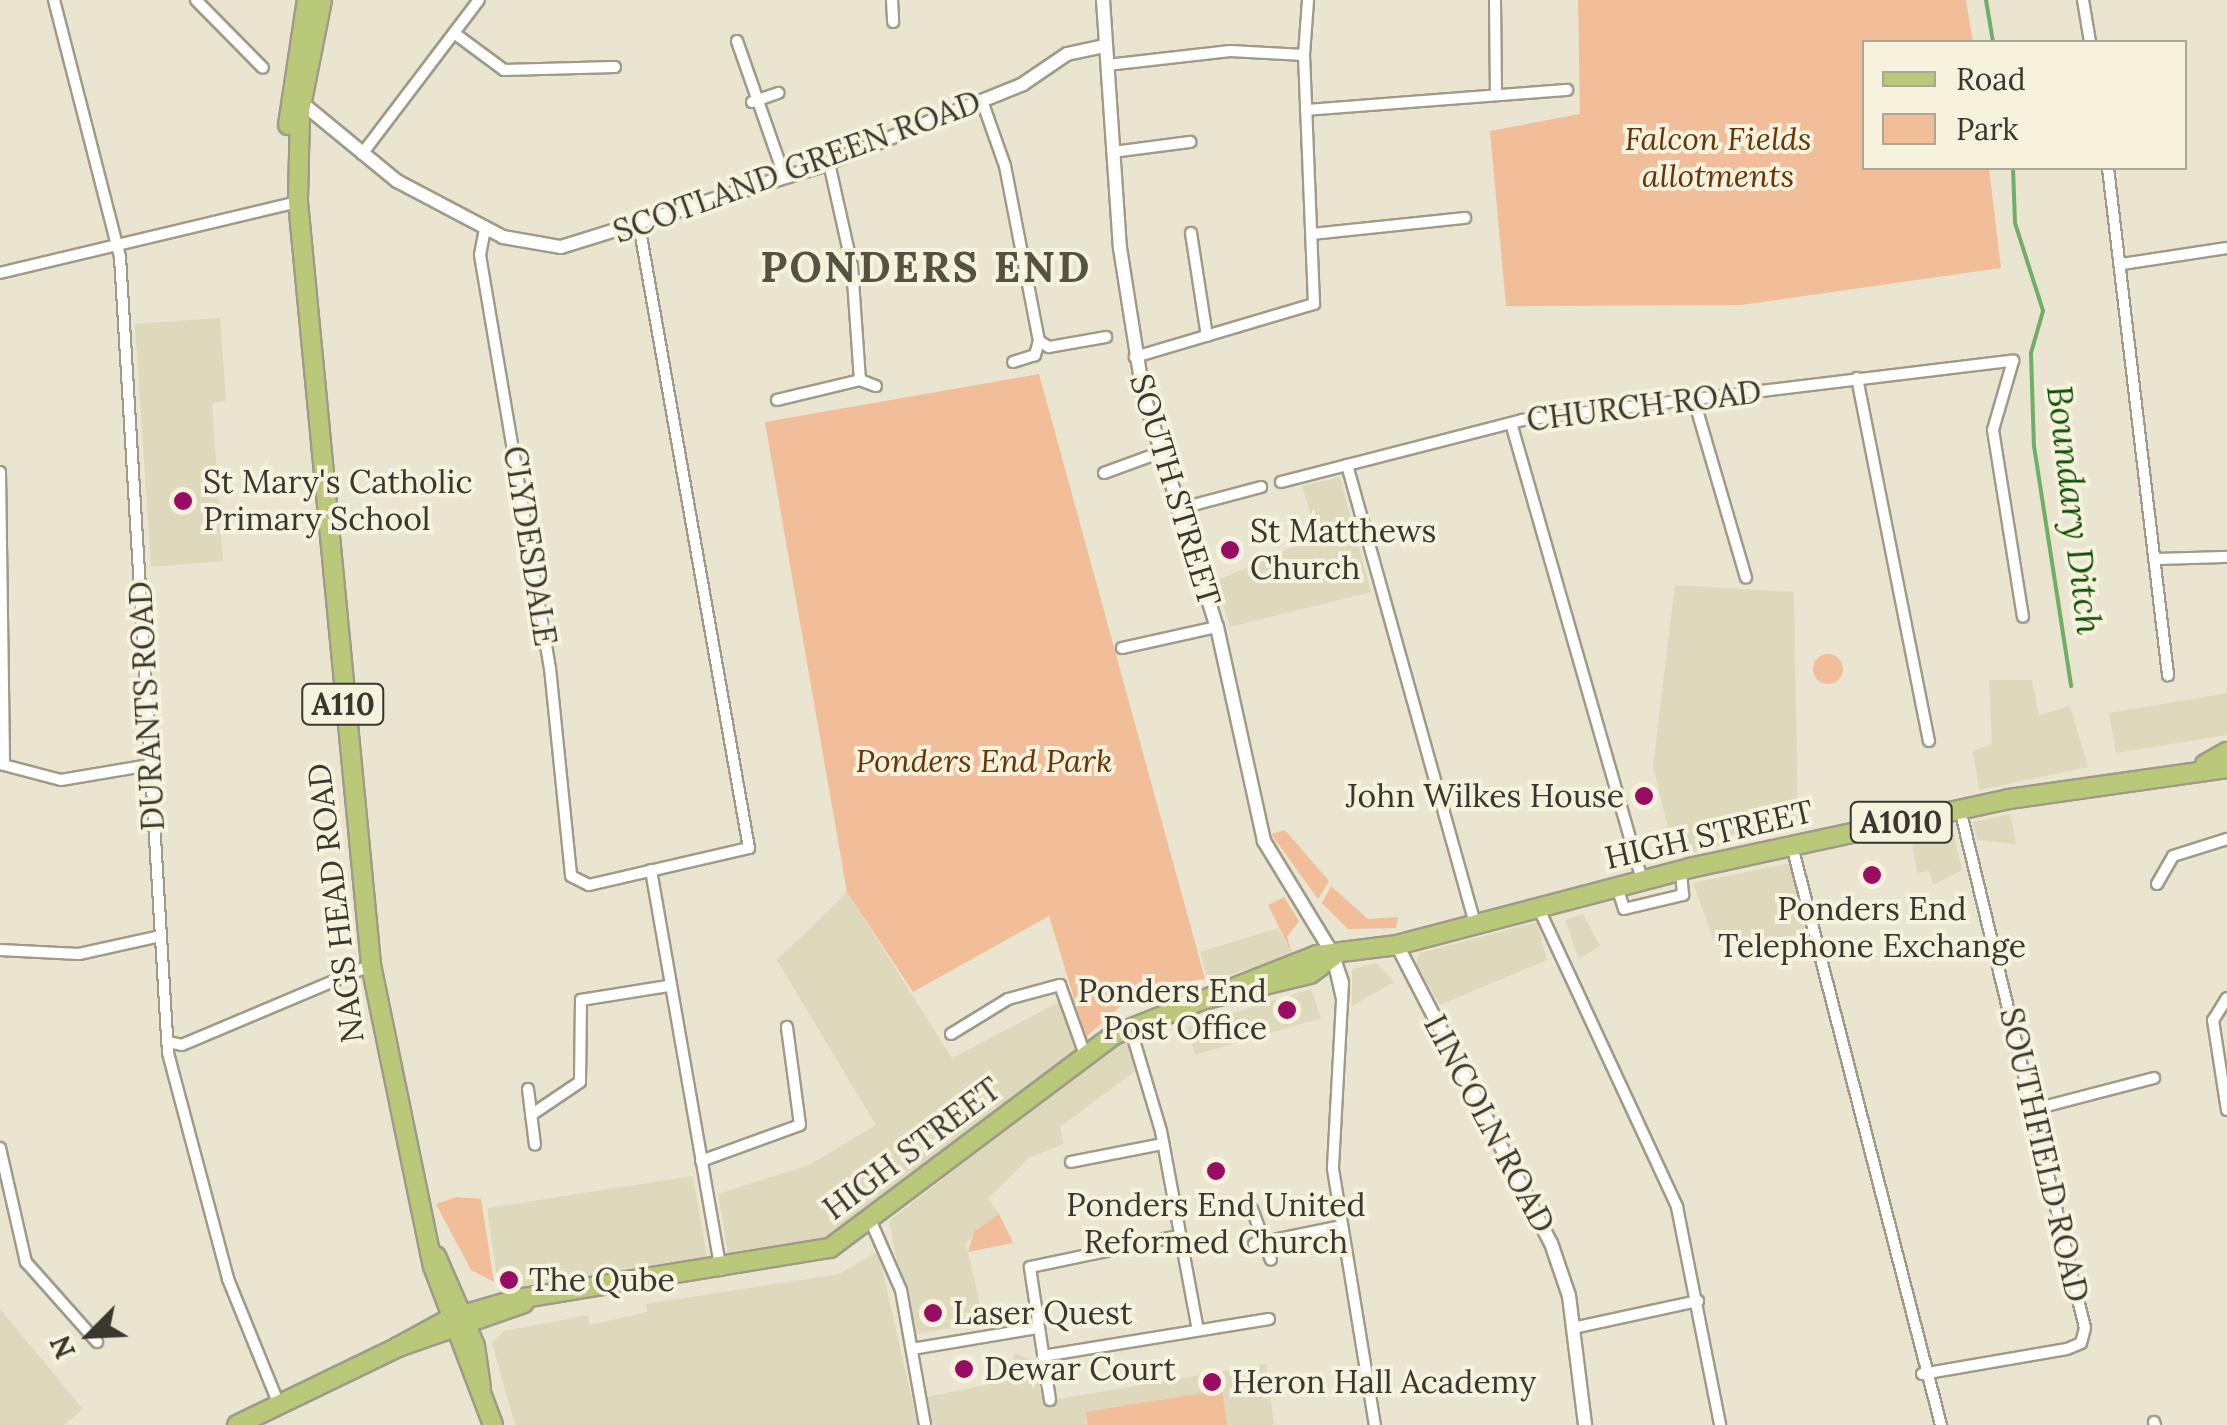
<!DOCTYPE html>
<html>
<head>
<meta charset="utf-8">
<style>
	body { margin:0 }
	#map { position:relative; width:2227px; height:1425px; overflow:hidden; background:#e9e5d0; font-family:Lora,serif }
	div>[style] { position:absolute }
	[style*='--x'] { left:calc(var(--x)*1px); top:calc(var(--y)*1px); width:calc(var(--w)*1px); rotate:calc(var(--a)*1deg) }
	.built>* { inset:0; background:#ded9bd }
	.green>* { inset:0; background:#f2bd99 }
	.round { border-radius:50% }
	.stream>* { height:4px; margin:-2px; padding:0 2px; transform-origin:2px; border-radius:2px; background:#70af67 }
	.roads { filter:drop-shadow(2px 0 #9f9b88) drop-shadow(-2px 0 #9f9b88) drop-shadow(0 2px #9f9b88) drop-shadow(0 -2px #9f9b88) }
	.minor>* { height:10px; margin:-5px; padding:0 5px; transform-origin:5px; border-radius:5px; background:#fff }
	.tertiary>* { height:12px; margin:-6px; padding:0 6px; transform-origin:6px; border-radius:6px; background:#fff }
	.primary>* { height:18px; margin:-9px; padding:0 9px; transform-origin:9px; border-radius:9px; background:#bac87a }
	.dots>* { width:28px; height:28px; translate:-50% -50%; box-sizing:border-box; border:5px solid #f6f2dd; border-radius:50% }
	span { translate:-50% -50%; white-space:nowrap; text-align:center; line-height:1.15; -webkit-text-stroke:8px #f6f2dd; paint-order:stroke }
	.shield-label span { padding:2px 8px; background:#f6f2dd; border:2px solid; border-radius:8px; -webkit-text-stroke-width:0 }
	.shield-label { font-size:30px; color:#39372f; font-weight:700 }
	.park-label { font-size:32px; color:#683507; font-style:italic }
	.street-label { font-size:32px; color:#39372f }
	.poi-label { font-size:32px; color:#39372f }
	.left { translate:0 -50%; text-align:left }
	.right { translate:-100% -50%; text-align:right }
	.water-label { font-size:35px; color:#105104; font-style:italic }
	.district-label { font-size:42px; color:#565241; font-weight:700; letter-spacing:2.5px }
	.legend { position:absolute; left:1862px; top:40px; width:325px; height:130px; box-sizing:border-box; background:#f6f2dd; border:2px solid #aaa797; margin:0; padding:12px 18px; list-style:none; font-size:30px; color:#39372f }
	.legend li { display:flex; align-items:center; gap:20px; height:50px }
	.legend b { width:50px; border:2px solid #aaa797 }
	.north { position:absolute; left:40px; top:1285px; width:100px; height:100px; -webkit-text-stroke:8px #f6f2dd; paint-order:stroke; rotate:246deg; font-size:28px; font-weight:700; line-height:40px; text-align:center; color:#39372f }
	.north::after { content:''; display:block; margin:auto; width:35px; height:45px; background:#39372f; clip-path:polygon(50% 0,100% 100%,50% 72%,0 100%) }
</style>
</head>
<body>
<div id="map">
	<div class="built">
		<i style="clip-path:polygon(220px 318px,226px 401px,212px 403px,223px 561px,151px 567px,135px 324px)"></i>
		<i style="clip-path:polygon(1340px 477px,1371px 592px,1230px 627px,1216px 581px,1317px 536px,1302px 486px)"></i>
		<i style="clip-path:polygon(1675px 585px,1794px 592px,1798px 825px,1675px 857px,1653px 766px)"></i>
		<i style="clip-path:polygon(1989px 680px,2032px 680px,2039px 715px,2070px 706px,2088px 767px,1979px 790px,1973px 751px,1992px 744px)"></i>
		<i style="clip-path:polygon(2227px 693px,2227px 735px,2116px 753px,2109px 713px)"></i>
		<i style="clip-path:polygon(2010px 814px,2016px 844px,1977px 840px,1973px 822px)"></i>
		<i style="clip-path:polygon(1952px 827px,1962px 870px,1933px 885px,1929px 871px,1917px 873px,1911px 836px)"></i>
		<i style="clip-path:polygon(1790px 863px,1806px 934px,1716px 946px,1693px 883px)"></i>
		<i style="clip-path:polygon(847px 892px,952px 1058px,1074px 994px,1089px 1042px,843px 1237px,730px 1266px,718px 1194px,809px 1165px,876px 1125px,777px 960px)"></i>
		<i style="clip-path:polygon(1583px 914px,1600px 946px,1579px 959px,1565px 920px)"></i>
		<i style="clip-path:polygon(1537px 922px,1547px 960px,1440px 1005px,1416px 964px,1420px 953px)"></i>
		<i style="clip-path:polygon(1278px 928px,1292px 955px,1208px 982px,1200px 952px)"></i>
		<i style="clip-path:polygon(1377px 963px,1394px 982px,1352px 1006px,1352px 969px)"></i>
		<i style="clip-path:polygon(1311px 989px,1321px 1018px,1195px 1055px,1187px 1027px)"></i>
		<i style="clip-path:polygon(1117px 1043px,1129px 1044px,1137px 1070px,1060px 1127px,1064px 1144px,1029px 1158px,988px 1198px,999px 1214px,966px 1243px,984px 1322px,916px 1334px,927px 1397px,1011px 1380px,1014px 1353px,1031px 1360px,1046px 1401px,1266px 1364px,1274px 1425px,930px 1425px,889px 1221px)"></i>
		<i style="clip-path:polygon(693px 1176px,707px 1258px,499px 1293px,487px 1208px)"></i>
		<i style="clip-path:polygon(878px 1251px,918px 1425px,515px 1425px,492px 1343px,504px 1331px,588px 1315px,590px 1325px,647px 1312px,646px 1304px,839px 1274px)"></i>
		<i style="clip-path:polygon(0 1309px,83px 1409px,64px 1425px,0 1425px)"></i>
	</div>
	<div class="green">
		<i style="clip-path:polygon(1578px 0,1966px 0,1973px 42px,1864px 42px,1864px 168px,1989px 168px,2001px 268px,1741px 305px,1506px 306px,1490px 131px,1580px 114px)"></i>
		<i style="clip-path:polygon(1039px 374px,1205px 979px,1141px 988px,1086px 1037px,1049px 916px,913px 992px,847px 892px,765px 422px)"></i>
		<i class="round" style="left:1813px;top:654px;width:30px;height:30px"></i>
		<i style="clip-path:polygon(1285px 830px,1329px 881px,1318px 899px,1271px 834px)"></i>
		<i style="clip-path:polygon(1331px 886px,1368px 919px,1398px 917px,1396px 928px,1348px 929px,1322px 903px)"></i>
		<i style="clip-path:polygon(1284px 897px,1299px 921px,1287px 937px,1292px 954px,1268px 905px)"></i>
		<i style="clip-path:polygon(457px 1197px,481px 1199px,494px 1282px,471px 1270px,436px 1204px)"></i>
		<i style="clip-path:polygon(999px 1214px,1013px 1243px,968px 1252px,974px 1232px)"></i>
		<i style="clip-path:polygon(1222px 1390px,1227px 1425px,1088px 1425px,1086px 1412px)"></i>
	</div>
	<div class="stream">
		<i style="--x:1986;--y:0;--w:43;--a:80.5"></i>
		<i style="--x:2013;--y:168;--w:55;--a:87.9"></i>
		<i style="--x:2015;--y:223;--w:92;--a:72.3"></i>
		<i style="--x:2043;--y:311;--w:44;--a:105.9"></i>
		<i style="--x:2031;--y:353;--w:93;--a:88.2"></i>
		<i style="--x:2034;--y:446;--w:243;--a:81.2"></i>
	</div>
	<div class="roads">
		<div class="minor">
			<i style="--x:54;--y:0;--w:265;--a:75.6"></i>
			<i style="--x:120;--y:257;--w:797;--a:86.55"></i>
			<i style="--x:168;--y:1053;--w:234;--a:75.1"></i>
			<i style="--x:228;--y:1279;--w:133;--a:67.9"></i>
			<i style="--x:196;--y:0;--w:95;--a:45.4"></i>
			<i style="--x:892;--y:0;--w:22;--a:87"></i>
			<i style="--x:1495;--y:0;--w:94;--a:89.4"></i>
			<i style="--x:2083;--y:0;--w:43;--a:80.5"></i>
			<i style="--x:454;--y:33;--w:62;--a:36.5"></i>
			<i style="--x:504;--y:70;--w:111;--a:-1.5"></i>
			<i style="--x:737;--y:41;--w:145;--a:70.7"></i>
			<i style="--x:1304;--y:55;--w:55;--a:-85.8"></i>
			<i style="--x:1107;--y:65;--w:124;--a:-6.5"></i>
			<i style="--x:1230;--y:51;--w:74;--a:3.1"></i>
			<i style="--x:1304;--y:55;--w:249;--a:87.7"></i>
			<i style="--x:1314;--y:304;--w:187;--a:163.5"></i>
			<i style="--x:982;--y:101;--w:69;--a:70.5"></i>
			<i style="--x:1005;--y:166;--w:178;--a:79"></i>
			<i style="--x:1039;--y:341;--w:15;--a:106"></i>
			<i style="--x:1035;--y:355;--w:23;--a:162"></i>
			<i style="--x:752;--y:102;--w:28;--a:-19"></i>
			<i style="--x:1306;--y:110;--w:262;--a:-4.4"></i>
			<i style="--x:1113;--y:152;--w:78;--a:-7.4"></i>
			<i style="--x:362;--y:154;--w:193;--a:-52.8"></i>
			<i style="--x:829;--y:163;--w:106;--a:77.4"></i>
			<i style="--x:852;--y:266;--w:114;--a:86"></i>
			<i style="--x:860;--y:380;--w:17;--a:21"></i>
			<i style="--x:2108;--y:168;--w:511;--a:83.25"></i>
			<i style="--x:485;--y:229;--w:26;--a:101"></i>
			<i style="--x:480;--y:255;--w:419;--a:80.4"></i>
			<i style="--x:550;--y:668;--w:209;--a:84.2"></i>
			<i style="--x:571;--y:876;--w:20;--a:27"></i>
			<i style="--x:589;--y:885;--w:164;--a:-13"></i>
			<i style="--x:749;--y:848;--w:633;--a:-100.01"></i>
			<i style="--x:1191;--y:233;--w:104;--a:81.2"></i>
			<i style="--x:1312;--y:234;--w:154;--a:-6"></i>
			<i style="--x:2122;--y:264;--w:106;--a:-8.7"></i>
			<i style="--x:0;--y:273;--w:306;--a:-13.4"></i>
			<i style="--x:1039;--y:341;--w:12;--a:31"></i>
			<i style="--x:1049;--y:347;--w:58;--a:-10"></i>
			<i style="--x:1857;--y:378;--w:370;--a:78.8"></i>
			<i style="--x:777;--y:400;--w:85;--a:-13.5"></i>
			<i style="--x:1694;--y:400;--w:185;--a:73.7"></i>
			<i style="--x:1511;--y:423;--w:475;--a:74"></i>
			<i style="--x:1347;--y:465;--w:476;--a:74.4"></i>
			<i style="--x:0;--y:472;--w:293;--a:89.2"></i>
			<i style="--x:1104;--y:473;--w:59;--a:-20"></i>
			<i style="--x:1281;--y:482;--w:249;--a:-14.4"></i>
			<i style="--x:1522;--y:420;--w:495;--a:-6.9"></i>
			<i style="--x:2013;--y:361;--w:72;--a:106.2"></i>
			<i style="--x:1993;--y:430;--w:189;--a:80.9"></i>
			<i style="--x:1178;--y:509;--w:86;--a:-14.8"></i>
			<i style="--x:2154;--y:559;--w:73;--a:-1.6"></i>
			<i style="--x:1122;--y:648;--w:97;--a:-12.5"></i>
			<i style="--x:0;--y:764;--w:63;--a:14.7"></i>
			<i style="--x:61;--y:780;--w:90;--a:-9.6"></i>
			<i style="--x:1792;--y:846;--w:598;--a:75.57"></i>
			<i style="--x:651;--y:870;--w:406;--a:80.1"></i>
			<i style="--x:2157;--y:884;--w:32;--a:-60"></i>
			<i style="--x:2173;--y:856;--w:57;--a:-17.5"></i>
			<i style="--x:1617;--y:887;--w:23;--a:72"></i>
			<i style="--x:1624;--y:909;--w:61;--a:-13.3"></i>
			<i style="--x:1683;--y:895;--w:25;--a:-95"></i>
			<i style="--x:1538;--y:907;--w:331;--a:65.1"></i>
			<i style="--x:1677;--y:1207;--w:222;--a:78.8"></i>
			<i style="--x:0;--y:950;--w:79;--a:2.9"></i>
			<i style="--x:79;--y:954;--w:84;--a:-12.4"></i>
			<i style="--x:1334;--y:956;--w:28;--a:71"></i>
			<i style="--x:1343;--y:982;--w:187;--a:93.1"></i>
			<i style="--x:1333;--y:1169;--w:259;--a:80.7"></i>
			<i style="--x:1334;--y:964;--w:37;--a:77"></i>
			<i style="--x:2227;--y:998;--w:26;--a:122"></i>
			<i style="--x:2213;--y:1020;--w:91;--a:81.2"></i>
			<i style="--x:1130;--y:1027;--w:109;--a:73.4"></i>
			<i style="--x:1161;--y:1131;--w:202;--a:79.5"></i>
			<i style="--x:951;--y:1034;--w:67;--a:-31.6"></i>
			<i style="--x:1008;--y:999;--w:54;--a:-15.1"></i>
			<i style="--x:1060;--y:985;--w:74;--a:70.3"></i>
			<i style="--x:168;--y:1042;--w:14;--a:12"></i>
			<i style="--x:182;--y:1045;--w:205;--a:-22.9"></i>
			<i style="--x:528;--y:1089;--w:56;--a:82.9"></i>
			<i style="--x:2035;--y:1109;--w:123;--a:-14.6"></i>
			<i style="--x:531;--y:1115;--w:59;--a:-34"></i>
			<i style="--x:580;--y:1082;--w:82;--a:-89.3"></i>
			<i style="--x:581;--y:1000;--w:88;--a:-9.1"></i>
			<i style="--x:0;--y:1148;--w:117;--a:77.2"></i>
			<i style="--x:26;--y:1262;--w:107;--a:48.4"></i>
			<i style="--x:701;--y:1161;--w:105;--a:-20"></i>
			<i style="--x:800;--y:1125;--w:99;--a:-97.6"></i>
			<i style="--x:1071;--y:1162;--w:94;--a:-11.1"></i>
			<i style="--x:1252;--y:1209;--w:54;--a:69.6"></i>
			<i style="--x:872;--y:1224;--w:72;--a:66.3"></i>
			<i style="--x:901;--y:1290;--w:137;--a:79.9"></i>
			<i style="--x:1254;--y:1244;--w:90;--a:-11.6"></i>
			<i style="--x:1573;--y:1328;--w:128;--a:-12.2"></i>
			<i style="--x:912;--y:1349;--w:128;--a:-9.5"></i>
			<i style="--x:1043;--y:1356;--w:229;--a:-9.3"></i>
			<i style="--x:1922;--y:1374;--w:147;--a:-9.8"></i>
			<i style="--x:2067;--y:1349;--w:15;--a:-23"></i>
			<i style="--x:2081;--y:1343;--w:16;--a:-75"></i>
			<i style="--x:2085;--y:1328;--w:534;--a:-103.54"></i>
			<i style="--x:1050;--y:1400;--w:134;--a:-98.6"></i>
			<i style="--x:1030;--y:1267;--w:152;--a:-11.8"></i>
			<i style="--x:2154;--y:1422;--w:3;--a:72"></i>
		</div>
		<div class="tertiary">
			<i style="--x:1103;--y:0;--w:249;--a:86.1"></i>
			<i style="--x:1120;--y:248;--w:147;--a:81"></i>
			<i style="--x:1143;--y:393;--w:245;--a:72.5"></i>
			<i style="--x:1217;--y:627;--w:219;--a:77.6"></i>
			<i style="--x:1264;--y:841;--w:135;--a:58.7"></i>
			<i style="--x:302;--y:103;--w:123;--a:39.4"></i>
			<i style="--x:397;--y:181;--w:120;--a:27.8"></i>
			<i style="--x:503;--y:237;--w:59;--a:9.8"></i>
			<i style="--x:561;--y:247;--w:269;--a:-17.3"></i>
			<i style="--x:818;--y:167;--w:221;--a:-22"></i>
			<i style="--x:1023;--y:84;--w:53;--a:-34.3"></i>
			<i style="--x:1067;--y:54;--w:40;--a:-12"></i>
			<i style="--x:1397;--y:945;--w:335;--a:62.7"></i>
			<i style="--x:1551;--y:1243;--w:56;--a:71.2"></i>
			<i style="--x:1569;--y:1296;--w:130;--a:82.9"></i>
		</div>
		<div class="primary">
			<i style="--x:322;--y:0;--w:113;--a:101.2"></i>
			<i style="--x:300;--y:111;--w:91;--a:91.3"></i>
			<i style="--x:298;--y:202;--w:766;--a:84.53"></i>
			<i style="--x:371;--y:965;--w:307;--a:78.4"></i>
			<i style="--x:433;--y:1266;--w:170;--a:69.3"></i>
			<i style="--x:288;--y:125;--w:126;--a:-81.4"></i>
			<i style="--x:2205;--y:764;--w:25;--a:-29"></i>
			<i style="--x:1194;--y:1002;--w:119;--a:-13.6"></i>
			<i style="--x:1310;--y:974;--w:30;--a:-37"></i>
			<i style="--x:436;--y:1256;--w:98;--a:66.6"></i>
			<i style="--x:475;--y:1346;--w:42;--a:81.9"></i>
			<i style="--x:398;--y:1347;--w:58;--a:-28.8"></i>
			<i style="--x:449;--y:1319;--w:72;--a:-16.2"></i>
			<i style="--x:518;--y:1299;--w:316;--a:-9.3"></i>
			<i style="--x:830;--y:1248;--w:355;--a:-36.9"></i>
			<i style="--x:1114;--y:1035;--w:218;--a:-21.5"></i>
			<i style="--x:1317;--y:955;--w:81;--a:-7.1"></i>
			<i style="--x:1397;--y:945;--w:303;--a:-14.7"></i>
			<i style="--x:1690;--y:868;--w:326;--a:-12.2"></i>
			<i style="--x:2009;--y:799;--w:220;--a:-8.1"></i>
			<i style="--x:237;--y:1425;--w:179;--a:-25.8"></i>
			<i style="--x:398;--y:1347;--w:133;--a:-19.2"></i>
		</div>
	</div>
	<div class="dots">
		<i style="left:183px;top:501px;background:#980d61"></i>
		<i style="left:1230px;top:550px;background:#980d61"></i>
		<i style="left:1644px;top:796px;background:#980d61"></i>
		<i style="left:1872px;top:875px;background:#980d61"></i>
		<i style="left:1287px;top:1010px;background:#980d61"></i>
		<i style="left:1216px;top:1171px;background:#980d61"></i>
		<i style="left:509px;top:1280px;background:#980d61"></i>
		<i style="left:933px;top:1313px;background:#980d61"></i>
		<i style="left:964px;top:1369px;background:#980d61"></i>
		<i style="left:1212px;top:1382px;background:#980d61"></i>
	</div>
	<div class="shield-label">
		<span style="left:343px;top:704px">A110</span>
		<span style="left:1901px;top:822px">A1010</span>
	</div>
	<div class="park-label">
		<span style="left:1718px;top:158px">Falcon Fields<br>allotments</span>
		<span style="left:984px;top:761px">Ponders End Park</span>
	</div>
	<div class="street-label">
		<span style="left:797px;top:167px;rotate:-20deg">SCOTLAND GREEN ROAD</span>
		<span style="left:1644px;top:406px;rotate:-7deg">CHURCH ROAD</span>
		<span style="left:1175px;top:490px;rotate:73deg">SOUTH STREET</span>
		<span style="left:530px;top:546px;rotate:81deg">CLYDESDALE</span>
		<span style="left:147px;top:706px;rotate:-93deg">DURANTS ROAD</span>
		<span style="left:1709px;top:835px;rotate:-13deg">HIGH STREET</span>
		<span style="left:336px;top:903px;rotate:-97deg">NAGS HEAD ROAD</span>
		<span style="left:1489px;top:1124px;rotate:62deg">LINCOLN ROAD</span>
		<span style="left:912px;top:1149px;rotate:-37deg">HIGH STREET</span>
		<span style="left:2044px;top:1155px;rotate:77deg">SOUTHFIELD ROAD</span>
	</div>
	<div class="poi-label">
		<span class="left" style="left:203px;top:501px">St Mary's Catholic<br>Primary School</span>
		<span class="left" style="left:1250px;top:550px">St Matthews<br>Church</span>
		<span class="right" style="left:1624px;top:796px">John Wilkes House</span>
		<span style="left:1872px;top:928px">Ponders End<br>Telephone Exchange</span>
		<span class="right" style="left:1267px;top:1010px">Ponders End<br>Post Office</span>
		<span style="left:1216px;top:1224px">Ponders End United<br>Reformed Church</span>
		<span class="left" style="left:529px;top:1280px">The Qube</span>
		<span class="left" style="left:953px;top:1313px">Laser Quest</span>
		<span class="left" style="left:984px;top:1369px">Dewar Court</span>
		<span class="left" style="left:1232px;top:1382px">Heron Hall Academy</span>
	</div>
	<div class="water-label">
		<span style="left:2074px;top:510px;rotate:83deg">Boundary Ditch</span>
	</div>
	<div class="district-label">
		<span style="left:926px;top:267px">PONDERS END</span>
	</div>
	<ul class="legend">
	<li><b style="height:12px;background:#bac87a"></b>Road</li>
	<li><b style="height:28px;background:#f2bd99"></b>Park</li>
	</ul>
	<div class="north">N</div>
</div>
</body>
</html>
